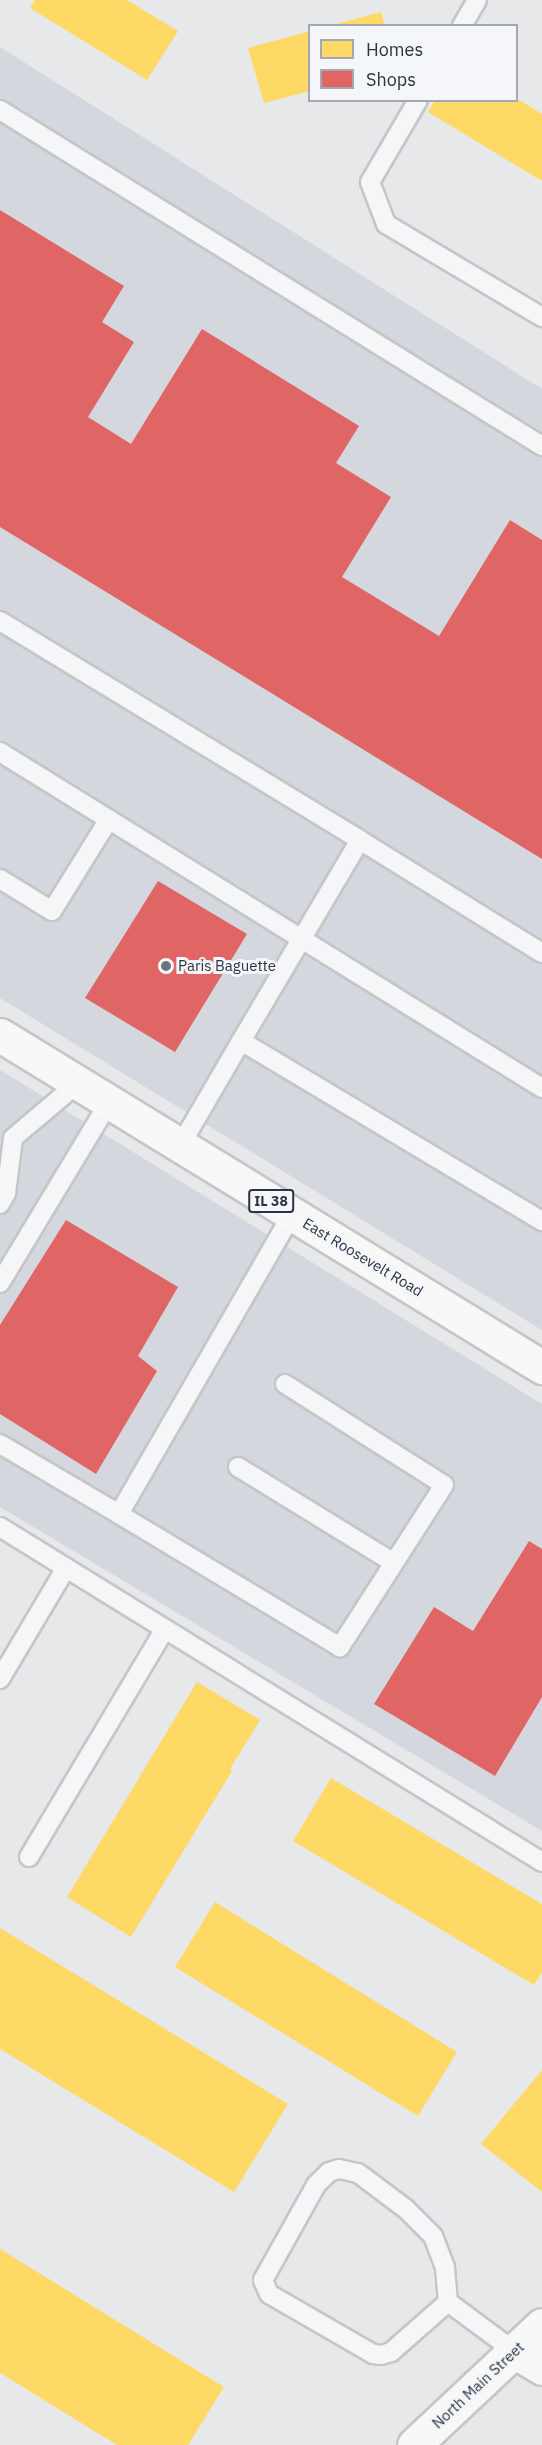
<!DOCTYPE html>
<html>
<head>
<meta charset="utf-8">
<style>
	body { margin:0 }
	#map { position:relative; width:542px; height:2445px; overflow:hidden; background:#e6e8ea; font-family:"IBM Plex Sans",sans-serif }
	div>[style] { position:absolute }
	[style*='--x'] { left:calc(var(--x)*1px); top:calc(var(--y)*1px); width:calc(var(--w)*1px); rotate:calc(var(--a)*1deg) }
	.built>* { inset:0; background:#d4d7dd }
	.homes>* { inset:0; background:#ffd966 }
	.shops>* { inset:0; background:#e06666 }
	.roads { filter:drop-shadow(2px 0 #c4c6c8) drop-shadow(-2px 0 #c4c6c8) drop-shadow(0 2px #c4c6c8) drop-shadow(0 -2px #c4c6c8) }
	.lane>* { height:18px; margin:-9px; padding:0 9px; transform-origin:9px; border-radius:9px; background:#f5f6f7 }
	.street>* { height:33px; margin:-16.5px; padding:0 16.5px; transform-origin:16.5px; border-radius:16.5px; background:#f5f6f7 }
	.secondary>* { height:33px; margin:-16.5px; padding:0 16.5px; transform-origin:16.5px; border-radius:16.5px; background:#f8f8f8 }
	.primary>* { height:33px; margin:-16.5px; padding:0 16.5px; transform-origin:16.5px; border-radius:16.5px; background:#f8f8f8 }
	.dots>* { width:16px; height:16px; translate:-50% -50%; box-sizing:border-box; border:3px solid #f4f6f9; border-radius:50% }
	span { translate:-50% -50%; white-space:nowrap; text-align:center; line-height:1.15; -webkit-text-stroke:6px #f4f6f9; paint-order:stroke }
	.shield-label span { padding:2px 4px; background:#f4f6f9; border:2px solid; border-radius:4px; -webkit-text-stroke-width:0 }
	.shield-label { font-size:14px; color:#2b3445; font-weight:700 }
	.poi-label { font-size:15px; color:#2b3445 }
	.left { translate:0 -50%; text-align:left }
	.street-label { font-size:15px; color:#2b3445 }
	.legend { position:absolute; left:308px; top:24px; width:210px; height:78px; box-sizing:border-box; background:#f4f6f9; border:2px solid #a4a8b1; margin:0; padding:8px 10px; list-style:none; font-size:18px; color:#2b3445 }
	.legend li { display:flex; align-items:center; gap:12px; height:30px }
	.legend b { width:30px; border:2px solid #a4a8b1 }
</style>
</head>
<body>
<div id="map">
	<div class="built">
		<i style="clip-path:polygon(0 47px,542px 389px,542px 1330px,0 998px)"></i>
		<i style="clip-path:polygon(0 1070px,542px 1404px,542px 1831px,0 1507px)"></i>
	</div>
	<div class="homes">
		<i style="clip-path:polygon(35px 0,127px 0,178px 31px,147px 80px,30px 8px)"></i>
		<i style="clip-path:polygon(381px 12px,385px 26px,333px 26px,333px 25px)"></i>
		<i style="clip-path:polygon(310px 31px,310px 91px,264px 103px,248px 48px)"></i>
		<i style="clip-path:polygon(516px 98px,542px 114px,542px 181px,428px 112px,435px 100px,516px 100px)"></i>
		<i style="clip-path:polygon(197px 1682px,260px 1720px,230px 1769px,232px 1771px,131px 1937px,67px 1897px)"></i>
		<i style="clip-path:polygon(331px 1778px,542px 1904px,542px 1972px,534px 1985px,293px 1841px)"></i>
		<i style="clip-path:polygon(215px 1902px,457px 2052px,418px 2116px,175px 1967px)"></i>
		<i style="clip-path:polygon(0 1928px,288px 2104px,234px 2192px,0 2049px)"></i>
		<i style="clip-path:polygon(542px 2070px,542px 2192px,481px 2144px)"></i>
		<i style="clip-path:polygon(0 2249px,224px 2387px,188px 2445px,117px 2445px,0 2373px)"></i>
	</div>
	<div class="shops">
		<i style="clip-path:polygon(0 210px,124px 286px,102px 322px,134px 342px,88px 417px,131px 444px,202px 329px,359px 426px,336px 463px,391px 497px,342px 577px,439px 636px,510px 520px,542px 540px,542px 859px,0 527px)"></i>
		<i style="clip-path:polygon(158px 881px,247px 934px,175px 1052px,85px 998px)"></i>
		<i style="clip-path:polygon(66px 1220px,178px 1287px,138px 1356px,157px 1371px,96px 1474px,0 1414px,0 1325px)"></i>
		<i style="clip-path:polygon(529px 1541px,542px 1549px,542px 1697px,495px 1776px,374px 1704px,434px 1607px,473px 1631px)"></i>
	</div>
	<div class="roads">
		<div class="lane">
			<i style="--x:462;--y:26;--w:30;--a:-60"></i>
			<i style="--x:418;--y:100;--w:95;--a:120.3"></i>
			<i style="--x:370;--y:182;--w:45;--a:69.1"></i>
			<i style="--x:386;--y:224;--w:182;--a:30.8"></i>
			<i style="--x:0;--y:110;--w:638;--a:31.8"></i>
			<i style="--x:0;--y:621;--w:421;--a:31.3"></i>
			<i style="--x:0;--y:752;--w:638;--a:31.8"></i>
			<i style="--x:0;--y:879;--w:61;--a:31.6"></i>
			<i style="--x:52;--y:911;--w:108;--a:-58.2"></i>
			<i style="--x:542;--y:953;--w:214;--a:-148.2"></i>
			<i style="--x:360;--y:840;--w:234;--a:120.6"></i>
			<i style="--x:241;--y:1041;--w:351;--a:30.9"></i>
			<i style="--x:180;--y:1146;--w:121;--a:-59.8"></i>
			<i style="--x:0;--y:1204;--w:13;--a:-61"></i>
			<i style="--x:6;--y:1193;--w:55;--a:-82.7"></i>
			<i style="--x:13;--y:1138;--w:85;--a:-40.2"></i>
			<i style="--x:0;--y:1283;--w:211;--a:-58.9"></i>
			<i style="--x:285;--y:1384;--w:188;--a:32.4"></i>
			<i style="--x:444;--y:1485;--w:193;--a:122.7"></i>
			<i style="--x:340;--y:1647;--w:258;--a:-149"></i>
			<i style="--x:119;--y:1514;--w:346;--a:-60"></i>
			<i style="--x:0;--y:1444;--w:138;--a:30.5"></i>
			<i style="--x:238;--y:1467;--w:183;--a:31.6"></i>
			<i style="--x:0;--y:1527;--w:637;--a:31.72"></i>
			<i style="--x:0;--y:1679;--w:129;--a:-59.3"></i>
			<i style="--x:29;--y:1857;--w:265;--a:-59.2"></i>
			<i style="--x:448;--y:2302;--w:76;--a:138.7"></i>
			<i style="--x:391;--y:2352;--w:10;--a:163"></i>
			<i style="--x:381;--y:2355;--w:8;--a:-173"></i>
			<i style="--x:373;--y:2354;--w:120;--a:-150"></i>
			<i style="--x:269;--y:2294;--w:15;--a:-113"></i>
			<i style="--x:263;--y:2280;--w:109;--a:-60.8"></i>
			<i style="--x:316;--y:2185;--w:18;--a:-45"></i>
			<i style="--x:329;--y:2172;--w:10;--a:-17"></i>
			<i style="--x:339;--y:2169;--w:19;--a:12"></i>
			<i style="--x:358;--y:2173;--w:60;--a:36.9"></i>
			<i style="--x:406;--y:2209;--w:38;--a:45"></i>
			<i style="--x:433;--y:2236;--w:34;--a:69"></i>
			<i style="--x:445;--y:2268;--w:34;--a:85"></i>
			<i style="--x:448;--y:2302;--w:82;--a:36.6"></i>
		</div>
		<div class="street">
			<i style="--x:514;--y:2351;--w:33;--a:31"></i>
		</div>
		<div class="secondary">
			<i style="--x:414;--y:2445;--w:175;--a:-43.2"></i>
		</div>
		<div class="primary">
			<i style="--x:0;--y:1035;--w:636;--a:31.49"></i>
		</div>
	</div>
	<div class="dots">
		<i style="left:166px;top:966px;background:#6c737f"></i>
	</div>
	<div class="shield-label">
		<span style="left:271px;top:1201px">IL 38</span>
	</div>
	<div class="poi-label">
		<span class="left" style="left:178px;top:966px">Paris Baguette</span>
	</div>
	<div class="street-label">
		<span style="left:363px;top:1257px;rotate:31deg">East Roosevelt Road</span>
		<span style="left:478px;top:2385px;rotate:-43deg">North Main Street</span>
	</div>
	<ul class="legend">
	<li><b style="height:16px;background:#ffd966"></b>Homes</li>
	<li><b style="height:16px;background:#e06666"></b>Shops</li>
	</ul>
</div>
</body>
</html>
